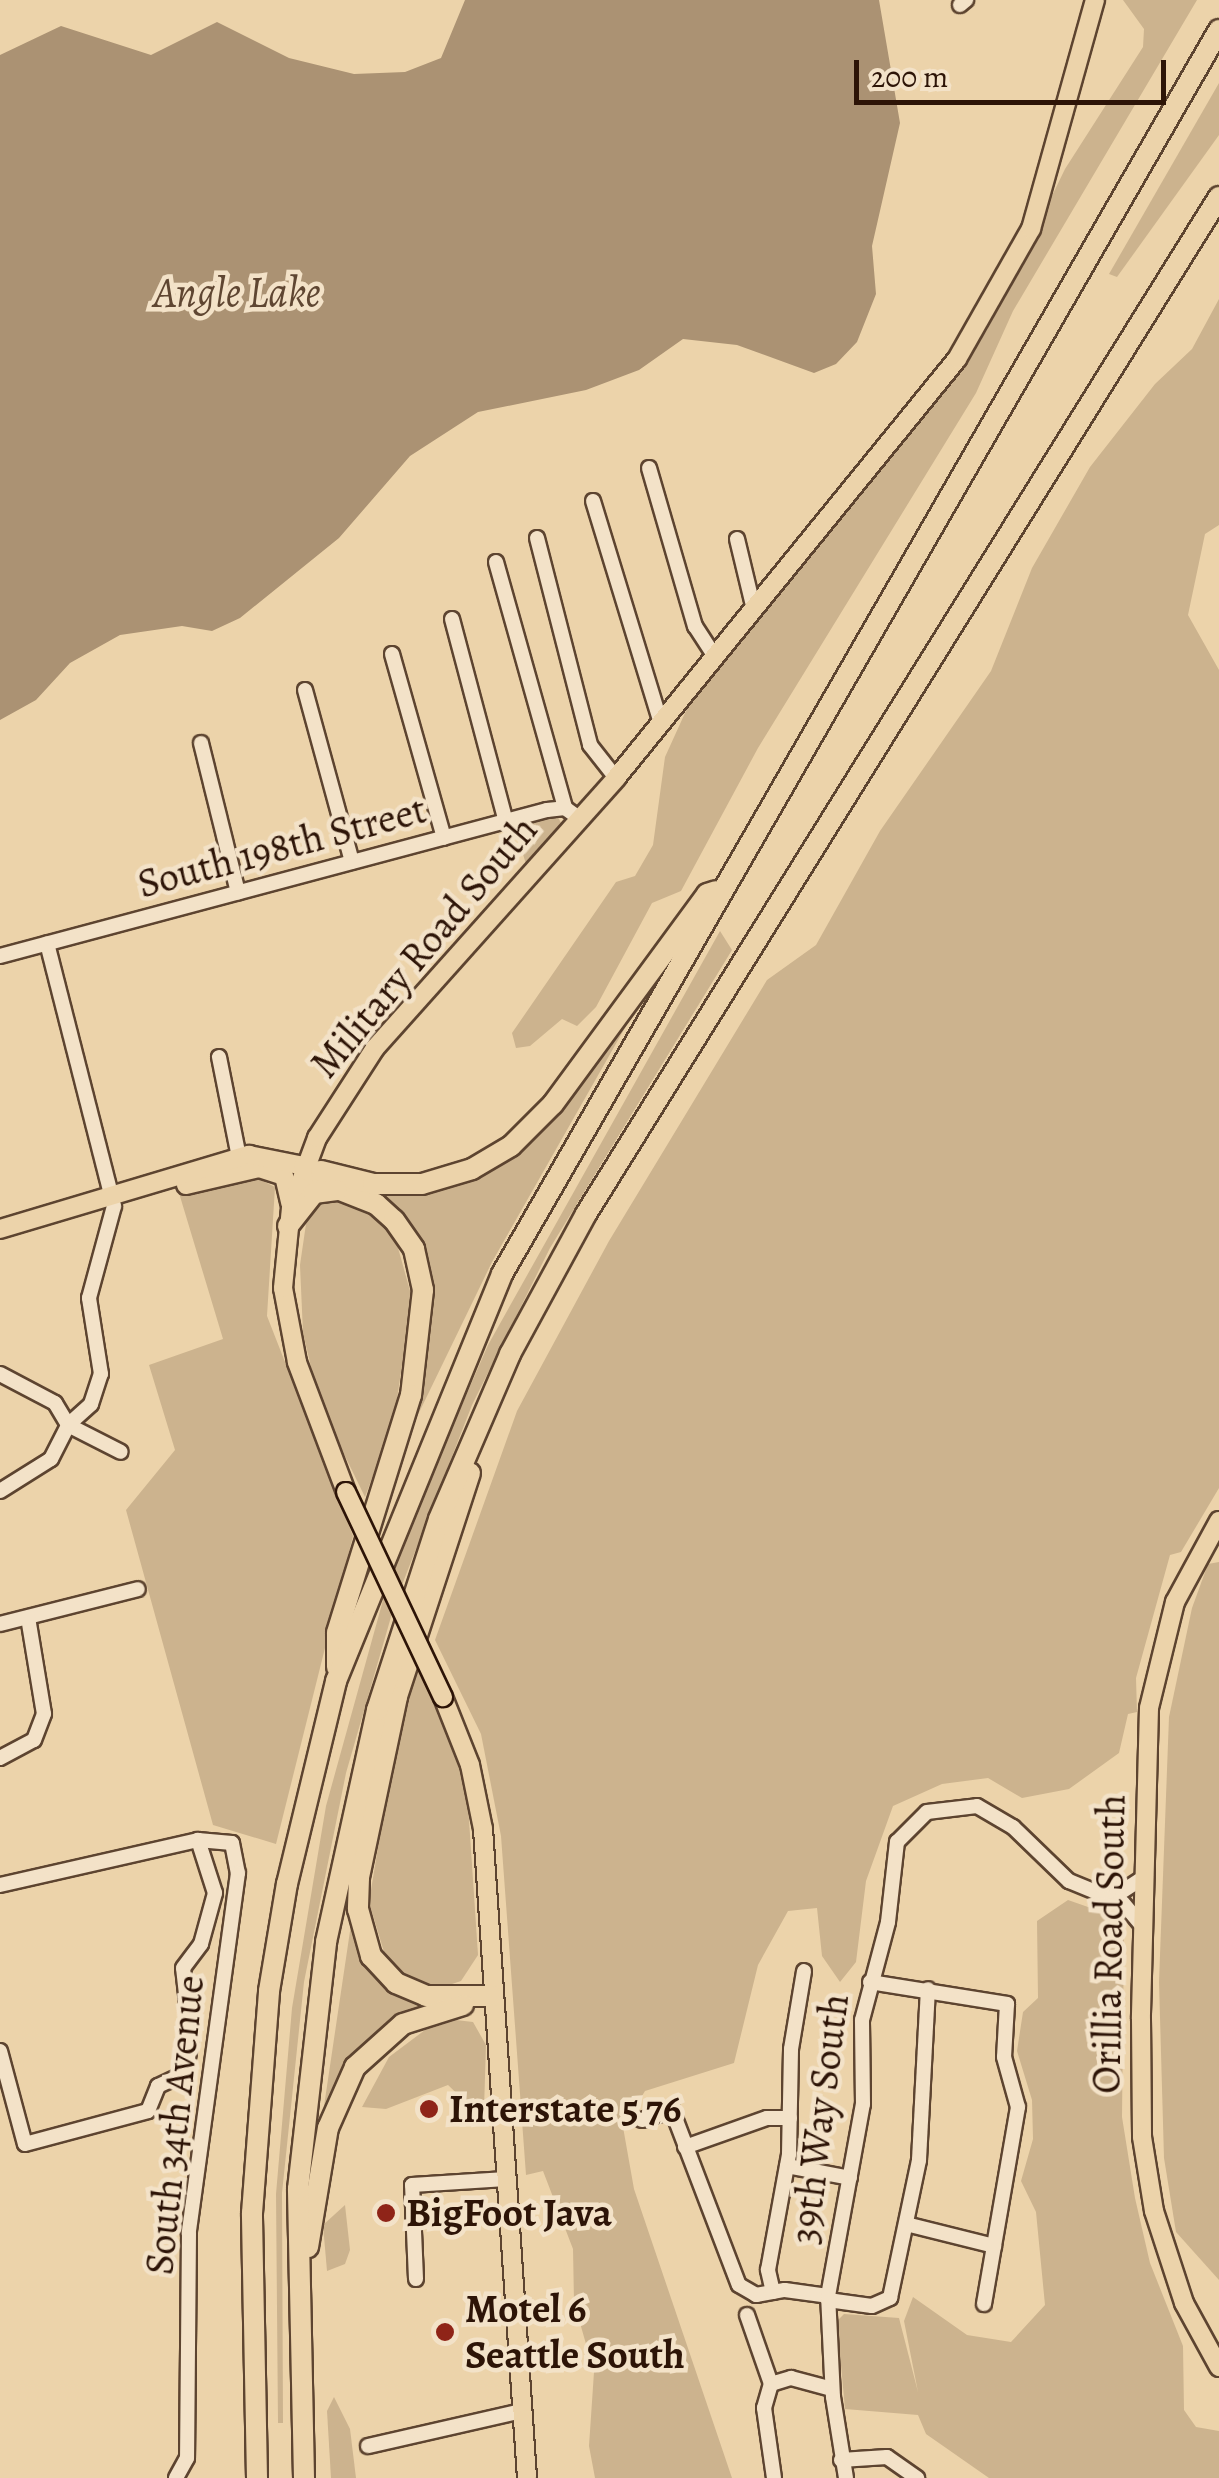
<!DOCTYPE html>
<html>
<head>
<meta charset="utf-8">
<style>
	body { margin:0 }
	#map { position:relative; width:1219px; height:2478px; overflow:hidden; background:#ecd3aa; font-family:Alegreya,serif }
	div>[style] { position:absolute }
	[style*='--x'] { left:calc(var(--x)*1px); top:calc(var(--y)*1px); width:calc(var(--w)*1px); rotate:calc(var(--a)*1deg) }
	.green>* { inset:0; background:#ccb38e }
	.water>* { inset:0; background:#ab9273 }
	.roads { filter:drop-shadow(2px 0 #5d4430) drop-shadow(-2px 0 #5d4430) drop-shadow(0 2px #5d4430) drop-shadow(0 -2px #5d4430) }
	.minor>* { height:14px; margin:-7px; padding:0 7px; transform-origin:7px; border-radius:7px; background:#f3e2c8 }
	.major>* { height:18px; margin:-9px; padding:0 9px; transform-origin:9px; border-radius:9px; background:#ecd3aa }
	.highway>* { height:20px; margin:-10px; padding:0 10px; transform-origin:10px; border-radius:10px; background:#ecd3aa }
	.bridges { filter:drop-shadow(2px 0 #2d1407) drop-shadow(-2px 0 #2d1407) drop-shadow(0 2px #2d1407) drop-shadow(0 -2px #2d1407) }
	.major-bridge>* { height:18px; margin:-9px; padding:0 9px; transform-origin:9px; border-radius:9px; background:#ecd3aa }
	.dots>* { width:28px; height:28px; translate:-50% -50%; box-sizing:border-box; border:5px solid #f3e2c8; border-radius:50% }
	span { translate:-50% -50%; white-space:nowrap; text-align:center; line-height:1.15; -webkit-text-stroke:9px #f3e2c8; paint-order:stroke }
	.street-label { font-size:40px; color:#2d1407 }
	.poi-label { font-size:40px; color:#2d1407; font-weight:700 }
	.left { translate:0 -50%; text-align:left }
	.water-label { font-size:42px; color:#5f4632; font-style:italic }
	.scale { position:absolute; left:854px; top:60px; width:312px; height:45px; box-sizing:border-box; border:5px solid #2d1407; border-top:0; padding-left:12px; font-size:30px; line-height:35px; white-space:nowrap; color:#2d1407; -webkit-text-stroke:8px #f3e2c8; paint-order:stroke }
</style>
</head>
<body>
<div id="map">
	<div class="green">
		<i style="clip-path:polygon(1123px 0,1197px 0,1013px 311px,976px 393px,758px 748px,681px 891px,652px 903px,596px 1007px,577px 1026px,562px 1019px,530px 1046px,516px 1048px,512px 1033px,616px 882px,635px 876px,653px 845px,665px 757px,690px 702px,917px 426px,987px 330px,1065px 169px,1143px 47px,1144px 29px)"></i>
		<i style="clip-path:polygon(1219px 83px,1219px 135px,1117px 277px,1109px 274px)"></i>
		<i style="clip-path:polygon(1219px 299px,1219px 525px,1205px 534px,1188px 615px,1219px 670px,1219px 1488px,1181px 1552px,1170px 1555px,1136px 1678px,1137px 1712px,1128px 1714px,1119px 1753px,1069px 1789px,1022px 1798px,988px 1778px,942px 1784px,893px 1806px,866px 1881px,856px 1962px,840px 1982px,822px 1956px,817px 1908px,788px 1911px,758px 1965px,734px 2063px,645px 2091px,623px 2127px,634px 2189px,732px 2478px,595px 2478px,589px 2446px,594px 2372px,574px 2302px,573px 2249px,543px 2171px,526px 2175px,501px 1836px,481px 1734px,435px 1640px,517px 1411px,609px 1241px,767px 980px,816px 945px,880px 831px,991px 671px,1032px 568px,1090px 467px,1155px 384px,1192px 349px)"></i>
		<i style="clip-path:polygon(557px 815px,562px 825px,526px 864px,514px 825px)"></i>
		<i style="clip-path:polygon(720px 931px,732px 950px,550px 1248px,472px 1405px,402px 1585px,394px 1569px,410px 1525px,488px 1345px)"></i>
		<i style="clip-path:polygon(655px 975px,492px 1262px,398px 1456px,430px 1322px,430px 1284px,386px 1196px,429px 1193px,477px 1179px,526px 1145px)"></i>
		<i style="clip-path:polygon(251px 1175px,275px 1187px,267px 1316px,353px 1536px,276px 1844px,213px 1825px,126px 1510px,175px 1450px,149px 1365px,223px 1339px,179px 1193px)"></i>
		<i style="clip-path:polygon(331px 1197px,367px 1211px,395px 1237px,412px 1298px,394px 1419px,365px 1497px,320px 1405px,303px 1333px,300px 1265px,306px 1224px,317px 1202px)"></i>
		<i style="clip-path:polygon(1219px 1562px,1219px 2280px,1176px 2232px,1164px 2158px,1159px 1982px,1169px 1717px,1192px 1608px,1208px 1564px)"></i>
		<i style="clip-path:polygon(385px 1593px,393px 1610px,346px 1773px,304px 1982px,282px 2193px,283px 2423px,278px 2423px,276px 2194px,292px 2008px,326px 1806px)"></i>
		<i style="clip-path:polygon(417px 1665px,454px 1746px,468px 1805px,478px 1955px,461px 1981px,440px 1988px,414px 1982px,387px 1962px,369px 1902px,395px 1745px)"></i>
		<i style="clip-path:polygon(1068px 1900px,1108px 1914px,1124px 1933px,1122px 2117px,1135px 2198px,1150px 2263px,1183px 2346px,1184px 2410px,1196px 2427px,1219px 2431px,1219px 2478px,989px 2478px,926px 2434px,918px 2415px,845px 2409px,837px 2321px,844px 2314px,899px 2318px,918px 2392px,904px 2321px,913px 2297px,967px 2335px,1011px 2342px,1045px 2305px,1036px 2212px,1021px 2181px,1033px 2139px,1032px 2100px,1017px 2051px,1023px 2012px,1038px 1998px,1037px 1921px)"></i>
		<i style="clip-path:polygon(353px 1911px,393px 1992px,434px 2006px,339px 2081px,323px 2113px)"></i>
		<i style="clip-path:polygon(456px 2020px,473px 2022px,486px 2045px,484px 2109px,474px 2110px,448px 2085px,386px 2109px,362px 2107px,389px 2057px,425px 2030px)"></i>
		<i style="clip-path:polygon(345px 2205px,350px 2250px,345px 2264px,327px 2271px,323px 2225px)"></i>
		<i style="clip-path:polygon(334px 2397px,350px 2429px,356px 2478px,331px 2478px,327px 2411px)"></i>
	</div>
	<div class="water">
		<i style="clip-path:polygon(465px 0,879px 0,900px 123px,872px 246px,876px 294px,857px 342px,836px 364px,814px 373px,737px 345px,683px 339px,639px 370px,586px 390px,478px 412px,410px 456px,339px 538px,240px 618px,212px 631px,182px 626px,120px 635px,70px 663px,36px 700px,0 720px,0 55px,61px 26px,151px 55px,217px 22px,289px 58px,354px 74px,405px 72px,441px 58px)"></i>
	</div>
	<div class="roads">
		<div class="minor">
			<i style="--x:960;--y:5;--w:8;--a:-40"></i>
			<i style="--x:649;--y:468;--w:165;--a:73.8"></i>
			<i style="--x:695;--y:626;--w:37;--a:57"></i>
			<i style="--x:593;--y:501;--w:233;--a:73"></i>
			<i style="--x:537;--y:538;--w:214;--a:75.6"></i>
			<i style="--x:590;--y:745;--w:42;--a:51.8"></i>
			<i style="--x:737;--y:539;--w:73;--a:76.5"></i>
			<i style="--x:496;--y:562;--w:255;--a:74.3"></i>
			<i style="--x:452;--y:619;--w:210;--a:75.1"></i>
			<i style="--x:392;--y:654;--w:191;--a:74.2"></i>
			<i style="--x:305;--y:690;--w:178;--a:74.7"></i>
			<i style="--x:201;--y:743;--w:154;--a:76.1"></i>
			<i style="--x:0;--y:956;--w:566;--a:-14.94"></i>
			<i style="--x:547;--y:810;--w:18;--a:-6"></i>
			<i style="--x:565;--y:808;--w:17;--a:36"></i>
			<i style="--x:219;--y:1057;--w:102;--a:78.7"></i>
			<i style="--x:0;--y:1374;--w:62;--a:27.8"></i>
			<i style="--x:55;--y:1403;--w:26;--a:59"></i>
			<i style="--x:68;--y:1425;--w:31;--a:-42"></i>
			<i style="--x:91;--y:1404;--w:32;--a:-72"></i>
			<i style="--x:101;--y:1374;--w:77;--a:-99"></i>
			<i style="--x:89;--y:1298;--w:95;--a:-74.8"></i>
			<i style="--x:114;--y:1206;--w:271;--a:-104.3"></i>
			<i style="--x:0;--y:1491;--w:60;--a:-32.1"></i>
			<i style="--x:51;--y:1459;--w:38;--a:-63"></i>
			<i style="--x:68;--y:1425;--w:59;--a:27"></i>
			<i style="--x:0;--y:1624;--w:142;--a:-14.2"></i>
			<i style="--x:0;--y:1758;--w:38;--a:-28"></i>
			<i style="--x:34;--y:1740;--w:28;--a:-69"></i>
			<i style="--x:44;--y:1714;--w:98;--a:-99.4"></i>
			<i style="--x:0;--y:1885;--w:203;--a:-12.8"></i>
			<i style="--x:198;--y:1840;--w:34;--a:5"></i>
			<i style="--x:232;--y:1843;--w:31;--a:79"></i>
			<i style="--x:238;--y:1873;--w:363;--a:97.8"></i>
			<i style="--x:189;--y:2233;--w:225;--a:90.5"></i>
			<i style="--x:187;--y:2458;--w:23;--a:119"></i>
			<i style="--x:1112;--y:1898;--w:40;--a:-32.9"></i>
			<i style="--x:870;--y:1982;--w:139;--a:9.1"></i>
			<i style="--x:1007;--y:2004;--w:53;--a:93.2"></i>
			<i style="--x:1004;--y:2057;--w:52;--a:74.4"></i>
			<i style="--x:1018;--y:2107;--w:200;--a:99.8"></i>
			<i style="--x:0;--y:2051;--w:96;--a:75"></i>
			<i style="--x:25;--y:2144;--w:127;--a:-15"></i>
			<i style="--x:148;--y:2111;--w:27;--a:-68"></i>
			<i style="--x:158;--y:2086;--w:31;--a:-25"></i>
			<i style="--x:186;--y:2073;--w:34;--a:-82"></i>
			<i style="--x:191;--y:2039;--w:71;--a:-96.4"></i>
			<i style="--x:183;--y:1968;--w:30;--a:-53"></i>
			<i style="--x:201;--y:1944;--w:53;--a:-74.6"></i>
			<i style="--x:215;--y:1893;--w:56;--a:-107.8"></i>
			<i style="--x:642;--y:2120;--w:32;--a:-18"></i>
			<i style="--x:672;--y:2110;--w:187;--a:69.1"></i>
			<i style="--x:739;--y:2285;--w:20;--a:30"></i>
			<i style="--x:756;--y:2295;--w:29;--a:-10"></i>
			<i style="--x:785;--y:2290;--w:43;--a:7.9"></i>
			<i style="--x:685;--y:2147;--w:87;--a:-19.5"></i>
			<i style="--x:767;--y:2118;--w:23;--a:0"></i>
			<i style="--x:787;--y:2166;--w:64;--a:10.8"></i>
			<i style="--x:906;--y:2224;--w:91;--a:14"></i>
			<i style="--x:416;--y:2279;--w:94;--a:-92.4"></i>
			<i style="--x:412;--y:2185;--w:94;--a:-3.7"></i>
			<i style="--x:773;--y:2292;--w:23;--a:-103"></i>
			<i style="--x:768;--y:2270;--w:118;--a:-79.7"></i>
			<i style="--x:789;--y:2154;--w:105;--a:-88.9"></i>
			<i style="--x:791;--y:2049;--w:79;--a:-80.5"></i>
			<i style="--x:828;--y:2300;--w:44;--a:7.8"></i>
			<i style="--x:872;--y:2306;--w:20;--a:-24"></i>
			<i style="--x:890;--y:2298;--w:141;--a:-78.1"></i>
			<i style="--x:919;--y:2160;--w:171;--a:-87"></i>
			<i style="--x:747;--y:2315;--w:73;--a:70.8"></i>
			<i style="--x:368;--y:2446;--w:158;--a:-12.8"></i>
			<i style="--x:841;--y:2460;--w:46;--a:-3.7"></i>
			<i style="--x:887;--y:2457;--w:37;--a:35"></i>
			<i style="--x:774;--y:2478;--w:71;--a:-98.1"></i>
			<i style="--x:764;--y:2408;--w:25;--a:-74"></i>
			<i style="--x:771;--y:2384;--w:21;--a:-17"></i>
			<i style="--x:791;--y:2378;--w:42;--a:15"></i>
			<i style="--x:846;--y:2478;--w:82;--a:-99.1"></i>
			<i style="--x:833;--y:2397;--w:101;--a:-92.8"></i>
			<i style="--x:828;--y:2296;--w:195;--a:-79.7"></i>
			<i style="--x:863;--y:2104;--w:84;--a:-90.7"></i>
			<i style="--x:862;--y:2020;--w:101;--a:-75.1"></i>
			<i style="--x:888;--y:1922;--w:81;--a:-83.6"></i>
			<i style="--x:897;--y:1842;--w:42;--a:-45"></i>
			<i style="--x:927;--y:1812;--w:50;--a:-6.8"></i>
			<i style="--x:977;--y:1806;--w:42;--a:30.3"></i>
			<i style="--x:1013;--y:1827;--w:78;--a:44"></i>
			<i style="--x:1069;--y:1881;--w:58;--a:22.2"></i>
			<i style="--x:1123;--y:1903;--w:31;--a:50"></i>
		</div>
		<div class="major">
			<i style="--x:186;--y:1185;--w:75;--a:-13.1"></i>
			<i style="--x:259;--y:1168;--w:26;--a:18"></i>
			<i style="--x:284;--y:1176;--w:28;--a:77"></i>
			<i style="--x:0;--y:1229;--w:260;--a:-16.6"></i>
			<i style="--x:249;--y:1155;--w:56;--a:11.3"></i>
			<i style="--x:346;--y:1492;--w:139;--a:-110.7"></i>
			<i style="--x:297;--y:1362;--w:75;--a:-100.7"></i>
			<i style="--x:283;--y:1288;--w:80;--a:-84.3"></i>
			<i style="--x:291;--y:1208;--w:75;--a:-69.6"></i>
			<i style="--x:317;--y:1138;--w:107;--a:-57.2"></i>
			<i style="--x:375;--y:1048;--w:362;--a:-48.2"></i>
			<i style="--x:616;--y:778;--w:540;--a:-50.86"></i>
			<i style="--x:957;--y:359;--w:150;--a:-60.4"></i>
			<i style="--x:1031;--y:229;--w:238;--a:-74.4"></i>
			<i style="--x:1219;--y:1521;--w:92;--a:118.5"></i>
			<i style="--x:1175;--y:1602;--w:109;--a:103.8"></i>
			<i style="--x:1149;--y:1708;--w:311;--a:91.5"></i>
			<i style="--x:1141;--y:2019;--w:118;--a:89.5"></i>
			<i style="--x:1142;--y:2137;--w:75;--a:80.8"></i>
			<i style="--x:1154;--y:2211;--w:97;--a:71.9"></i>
			<i style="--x:1184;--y:2303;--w:73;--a:61.3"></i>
			<i style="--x:443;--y:1697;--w:73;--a:68.3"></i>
			<i style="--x:470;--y:1765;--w:65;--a:78.5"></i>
			<i style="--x:483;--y:1829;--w:650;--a:86.12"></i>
		</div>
		<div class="highway">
			<i style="--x:304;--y:1166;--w:25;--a:43"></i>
			<i style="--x:322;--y:1183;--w:58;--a:21.3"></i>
			<i style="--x:376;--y:1204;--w:24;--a:42"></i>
			<i style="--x:394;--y:1220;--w:35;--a:55"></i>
			<i style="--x:414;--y:1249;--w:42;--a:77.6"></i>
			<i style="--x:423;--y:1290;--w:106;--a:96.5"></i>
			<i style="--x:411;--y:1395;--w:249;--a:107.3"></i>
			<i style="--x:337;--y:1633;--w:34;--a:90"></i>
			<i style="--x:321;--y:1171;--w:54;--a:14"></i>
			<i style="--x:373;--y:1184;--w:49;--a:0"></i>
			<i style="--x:422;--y:1184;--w:52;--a:-16.7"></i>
			<i style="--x:472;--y:1169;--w:45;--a:-30.5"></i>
			<i style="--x:511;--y:1146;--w:59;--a:-45"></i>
			<i style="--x:553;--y:1104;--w:260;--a:-53.7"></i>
			<i style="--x:707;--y:894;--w:9;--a:-18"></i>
			<i style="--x:288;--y:1226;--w:42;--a:-51.8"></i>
			<i style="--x:314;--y:1193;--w:23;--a:-7"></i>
			<i style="--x:470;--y:1473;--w:236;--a:108.1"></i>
			<i style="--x:397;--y:1697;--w:185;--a:101.9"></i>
			<i style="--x:359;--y:1878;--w:31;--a:92"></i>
			<i style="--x:358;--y:1909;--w:49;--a:74.5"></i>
			<i style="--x:371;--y:1956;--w:37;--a:47"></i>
			<i style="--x:396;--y:1983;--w:33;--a:23"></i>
			<i style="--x:426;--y:1996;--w:67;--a:0"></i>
			<i style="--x:308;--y:2247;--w:121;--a:-80.5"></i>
			<i style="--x:328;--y:2128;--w:67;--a:-66.1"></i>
			<i style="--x:355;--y:2067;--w:64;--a:-41.9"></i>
			<i style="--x:403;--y:2024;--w:63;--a:-17.6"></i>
			<i style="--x:257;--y:2478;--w:265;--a:-91.1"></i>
			<i style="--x:252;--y:2213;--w:223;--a:-85.6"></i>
			<i style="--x:269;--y:1991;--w:109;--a:-80.5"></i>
			<i style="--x:287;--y:1884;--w:209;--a:-76.4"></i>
			<i style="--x:336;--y:1681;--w:440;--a:-67.8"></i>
			<i style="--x:502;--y:1274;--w:1436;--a:-60.04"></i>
			<i style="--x:304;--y:2478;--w:289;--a:-91.2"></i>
			<i style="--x:298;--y:2189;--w:249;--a:-83.5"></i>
			<i style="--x:326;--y:1942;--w:238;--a:-77.6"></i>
			<i style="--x:377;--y:1710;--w:201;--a:-72"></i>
			<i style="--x:439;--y:1519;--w:180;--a:-66.7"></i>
			<i style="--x:510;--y:1354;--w:159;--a:-61.5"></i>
			<i style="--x:586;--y:1214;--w:1198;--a:-58.1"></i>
		</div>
	</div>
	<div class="bridges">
		<div class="major-bridge">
			<i style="--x:346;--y:1492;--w:227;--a:64.7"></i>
		</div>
	</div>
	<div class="dots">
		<i style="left:429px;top:2109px;background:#8f2418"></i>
		<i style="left:386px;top:2213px;background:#8f2418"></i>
		<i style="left:445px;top:2332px;background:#8f2418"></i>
	</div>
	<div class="street-label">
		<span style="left:282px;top:847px;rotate:-15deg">South 198th Street</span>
		<span style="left:424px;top:947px;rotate:-50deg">Military Road South</span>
		<span style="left:1109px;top:1944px;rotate:-89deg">Orillia Road South</span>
		<span style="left:820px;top:2119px;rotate:-83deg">39th Way South</span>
		<span style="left:175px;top:2125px;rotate:-84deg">South 34th Avenue</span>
	</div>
	<div class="poi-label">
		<span class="left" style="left:449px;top:2109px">Interstate 5 76</span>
		<span class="left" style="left:406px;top:2213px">BigFoot Java</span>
		<span class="left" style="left:465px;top:2332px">Motel 6<br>Seattle South</span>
	</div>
	<div class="water-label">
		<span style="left:237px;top:292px">Angle Lake</span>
	</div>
	<div class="scale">200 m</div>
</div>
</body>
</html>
